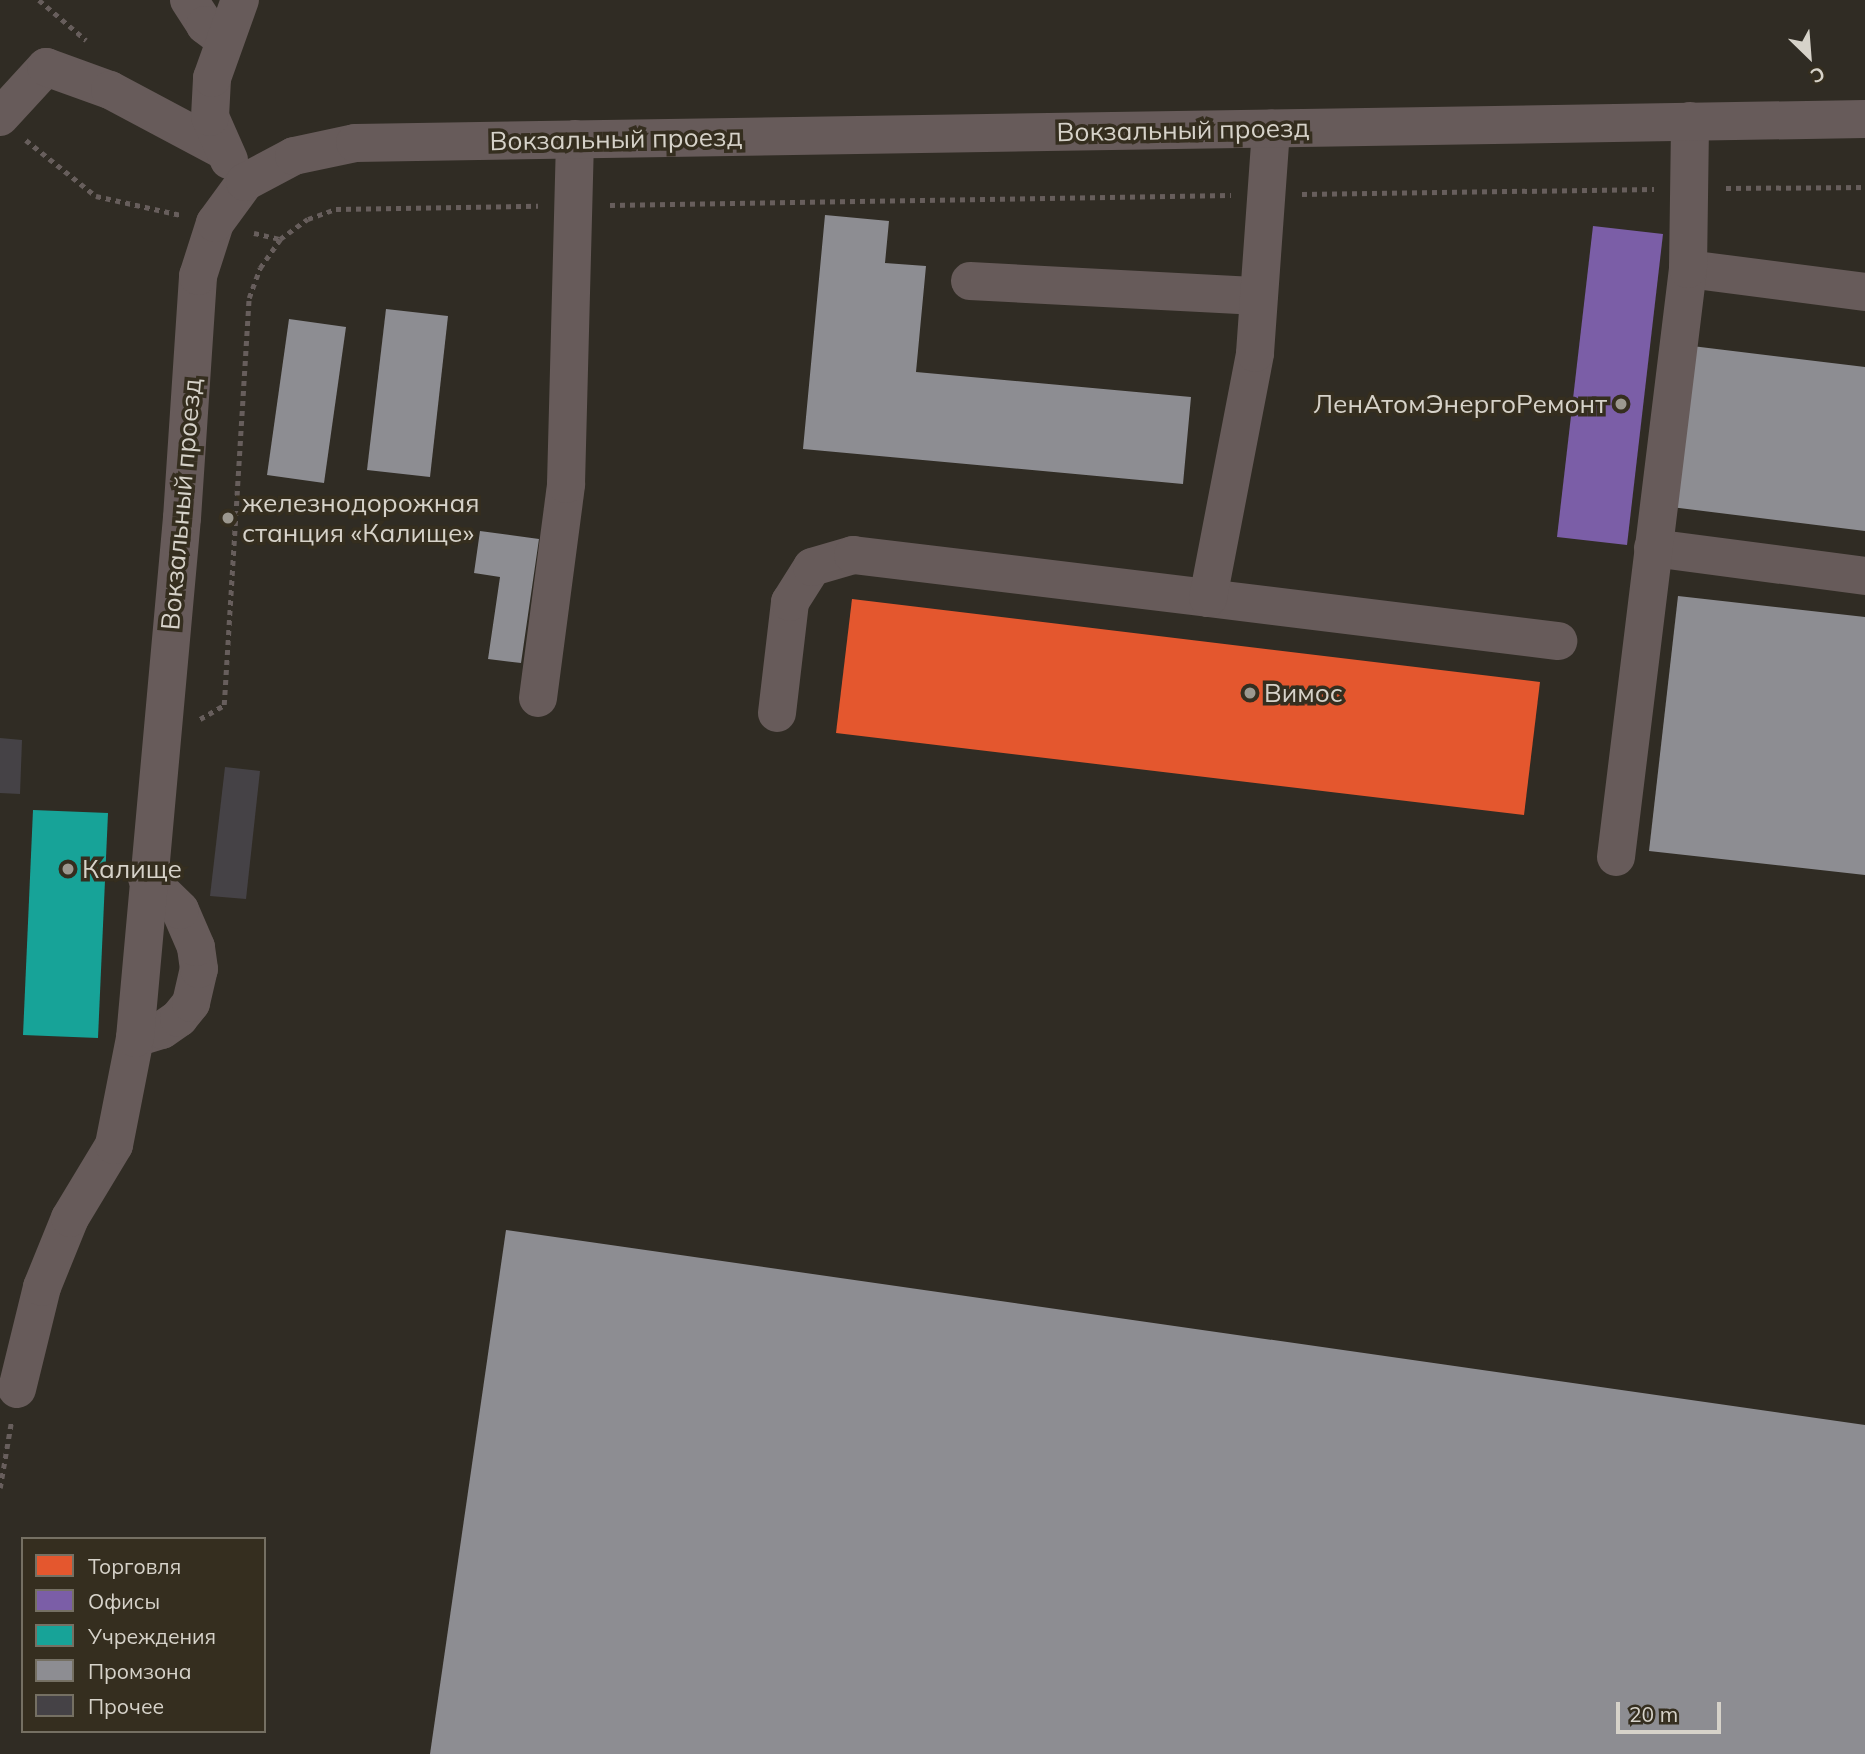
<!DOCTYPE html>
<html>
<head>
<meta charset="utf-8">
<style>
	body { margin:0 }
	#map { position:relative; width:1865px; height:1754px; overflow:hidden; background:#302c24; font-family:Mulish,sans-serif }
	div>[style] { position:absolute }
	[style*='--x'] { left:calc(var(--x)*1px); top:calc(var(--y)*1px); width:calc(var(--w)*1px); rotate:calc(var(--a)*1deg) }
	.shops>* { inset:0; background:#e4572e }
	.offices>* { inset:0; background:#7b5ea7 }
	.public>* { inset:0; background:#17a398 }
	.industry>* { inset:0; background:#8d8d92 }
	.building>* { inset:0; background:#454246 }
	.path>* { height:4.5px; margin-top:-2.25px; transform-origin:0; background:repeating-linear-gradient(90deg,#675e5c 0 5px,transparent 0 10px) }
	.minor>* { height:38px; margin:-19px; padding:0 19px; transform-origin:19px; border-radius:19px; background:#675b5a }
	.dots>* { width:19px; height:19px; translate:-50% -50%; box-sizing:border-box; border:4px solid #352e1f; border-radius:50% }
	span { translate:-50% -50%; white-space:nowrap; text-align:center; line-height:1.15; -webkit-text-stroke:7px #352e1f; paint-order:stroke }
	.street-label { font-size:26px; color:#d6d2c9 }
	.poi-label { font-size:26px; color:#d6d2c9 }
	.right { translate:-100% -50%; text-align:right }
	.left { translate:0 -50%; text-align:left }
	.legend { position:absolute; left:21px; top:1537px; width:245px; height:196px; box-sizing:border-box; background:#352e1f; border:2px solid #757063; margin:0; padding:9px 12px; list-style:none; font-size:21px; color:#d6d2c9 }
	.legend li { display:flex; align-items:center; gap:14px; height:35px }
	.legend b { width:35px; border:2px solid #757063 }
	.north { position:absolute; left:1774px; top:21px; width:70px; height:70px; -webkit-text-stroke:5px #352e1f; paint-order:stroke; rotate:155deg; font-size:19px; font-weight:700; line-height:28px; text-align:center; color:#d6d2c9 }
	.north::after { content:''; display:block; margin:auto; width:24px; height:32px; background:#d6d2c9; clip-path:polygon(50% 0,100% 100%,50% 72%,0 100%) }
	.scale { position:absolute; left:1616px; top:1702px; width:105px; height:32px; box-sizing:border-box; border:4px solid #d6d2c9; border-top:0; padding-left:9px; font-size:21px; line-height:24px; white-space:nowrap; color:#d6d2c9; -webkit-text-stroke:5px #352e1f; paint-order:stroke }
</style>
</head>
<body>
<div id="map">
	<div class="shops">
		<i style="clip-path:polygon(852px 599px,1540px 682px,1524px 815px,836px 733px)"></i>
	</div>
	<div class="offices">
		<i style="clip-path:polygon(1593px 226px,1663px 234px,1627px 545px,1557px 537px)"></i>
	</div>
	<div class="public">
		<i style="clip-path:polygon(33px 810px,108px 813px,98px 1038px,23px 1035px)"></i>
	</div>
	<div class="industry">
		<i style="clip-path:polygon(825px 215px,889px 221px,885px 263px,926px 266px,916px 372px,1191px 397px,1183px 484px,803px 449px)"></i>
		<i style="clip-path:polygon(386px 309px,448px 316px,430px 477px,367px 470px)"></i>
		<i style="clip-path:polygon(289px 319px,346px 327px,324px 483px,267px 475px)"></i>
		<i style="clip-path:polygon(1692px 346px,1865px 367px,1865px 531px,1671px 507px)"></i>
		<i style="clip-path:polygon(480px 531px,539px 539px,521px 663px,488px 659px,500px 577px,474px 573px)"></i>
		<i style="clip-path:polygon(1678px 596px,1865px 617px,1865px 875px,1649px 851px)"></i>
		<i style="clip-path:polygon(506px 1230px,1865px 1425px,1865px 1754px,430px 1754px)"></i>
	</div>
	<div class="building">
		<i style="clip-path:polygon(0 738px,22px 740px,20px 794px,0 793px)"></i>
		<i style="clip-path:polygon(225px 767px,260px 771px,246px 899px,210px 896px)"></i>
	</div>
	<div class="path">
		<i style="--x:39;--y:0;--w:62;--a:40.4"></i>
		<i style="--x:26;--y:140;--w:90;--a:38.7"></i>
		<i style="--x:96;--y:196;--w:87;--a:12.6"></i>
		<i style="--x:1726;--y:188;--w:139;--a:-0.4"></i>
		<i style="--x:1302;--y:194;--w:352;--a:-0.8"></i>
		<i style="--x:610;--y:205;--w:621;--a:-0.92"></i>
		<i style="--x:254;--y:233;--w:27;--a:13"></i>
		<i style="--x:200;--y:719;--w:28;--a:-30"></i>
		<i style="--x:224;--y:705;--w:408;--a:-86.5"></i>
		<i style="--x:249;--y:298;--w:32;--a:-70"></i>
		<i style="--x:260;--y:268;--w:35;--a:-55"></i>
		<i style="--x:280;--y:239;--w:34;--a:-36"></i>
		<i style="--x:308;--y:219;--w:30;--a:-20"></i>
		<i style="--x:336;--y:209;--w:202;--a:-0.9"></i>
		<i style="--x:0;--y:1488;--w:66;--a:-80.4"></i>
	</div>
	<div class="minor">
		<i style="--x:189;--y:0;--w:30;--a:57"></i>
		<i style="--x:205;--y:25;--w:25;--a:37"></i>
		<i style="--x:0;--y:117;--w:68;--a:-47.4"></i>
		<i style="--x:46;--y:67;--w:68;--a:19.8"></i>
		<i style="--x:110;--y:90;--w:126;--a:28"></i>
		<i style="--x:229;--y:160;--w:47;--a:-113.8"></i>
		<i style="--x:210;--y:117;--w:39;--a:-87"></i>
		<i style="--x:212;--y:78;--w:83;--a:-70.3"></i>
		<i style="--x:1688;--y:269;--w:178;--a:7.4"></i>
		<i style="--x:970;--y:281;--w:289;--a:3"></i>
		<i style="--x:1653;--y:548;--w:214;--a:7.5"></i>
		<i style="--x:1208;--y:598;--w:353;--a:7"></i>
		<i style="--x:538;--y:698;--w:216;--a:-82.5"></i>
		<i style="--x:566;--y:484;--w:345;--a:-88.5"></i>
		<i style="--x:777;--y:713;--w:112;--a:-83.3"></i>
		<i style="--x:790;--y:602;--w:41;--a:-57.8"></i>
		<i style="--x:812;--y:567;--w:43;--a:-16.3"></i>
		<i style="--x:853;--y:555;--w:358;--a:6.9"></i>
		<i style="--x:1208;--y:598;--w:249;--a:-79.1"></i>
		<i style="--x:1255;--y:353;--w:225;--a:-85.9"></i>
		<i style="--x:1616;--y:857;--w:592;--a:-83.02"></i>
		<i style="--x:1688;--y:269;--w:148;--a:-89.2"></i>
		<i style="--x:135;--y:1038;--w:28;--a:-17"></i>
		<i style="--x:162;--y:1030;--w:21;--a:-35"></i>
		<i style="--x:179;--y:1018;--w:19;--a:-51"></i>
		<i style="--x:191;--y:1003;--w:35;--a:-77"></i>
		<i style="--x:199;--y:969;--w:22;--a:-98"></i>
		<i style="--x:196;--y:947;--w:40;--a:-113.4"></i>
		<i style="--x:180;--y:910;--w:46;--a:-135.9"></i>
		<i style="--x:17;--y:1389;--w:105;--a:-76.2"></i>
		<i style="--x:42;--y:1287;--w:74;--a:-67.9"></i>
		<i style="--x:70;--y:1218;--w:85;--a:-58.9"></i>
		<i style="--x:114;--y:1145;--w:109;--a:-78.9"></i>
		<i style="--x:135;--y:1038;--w:522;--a:-84.84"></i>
		<i style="--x:182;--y:518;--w:243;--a:-86.2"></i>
		<i style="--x:198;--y:276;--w:56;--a:-72.2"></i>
		<i style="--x:215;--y:223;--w:51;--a:-53.8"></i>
		<i style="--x:245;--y:182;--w:55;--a:-28"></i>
		<i style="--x:294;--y:156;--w:62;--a:-12"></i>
		<i style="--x:355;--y:143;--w:1510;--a:-0.91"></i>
	</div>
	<div class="dots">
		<i style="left:1621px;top:404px;background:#9c988f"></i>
		<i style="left:228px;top:518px;background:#9c988f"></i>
		<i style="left:1250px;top:693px;background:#9c988f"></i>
		<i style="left:68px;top:869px;background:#9c988f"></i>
	</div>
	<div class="street-label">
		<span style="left:1183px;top:130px;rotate:-1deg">Вокзальный проезд</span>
		<span style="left:616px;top:139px;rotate:-1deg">Вокзальный проезд</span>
		<span style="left:181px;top:504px;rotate:-85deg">Вокзальный проезд</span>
	</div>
	<div class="poi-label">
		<span class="right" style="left:1607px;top:404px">ЛенАтомЭнергоРемонт</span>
		<span class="left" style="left:242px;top:518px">железнодорожная<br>станция «Калище»</span>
		<span class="left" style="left:1264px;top:693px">Вимос</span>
		<span class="left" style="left:82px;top:869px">Калище</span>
	</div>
	<ul class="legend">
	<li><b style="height:19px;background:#e4572e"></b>Торговля</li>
	<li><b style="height:19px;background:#7b5ea7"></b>Офисы</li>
	<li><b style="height:19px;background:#17a398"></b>Учреждения</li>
	<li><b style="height:19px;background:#8d8d92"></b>Промзона</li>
	<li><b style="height:19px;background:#454246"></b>Прочее</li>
	</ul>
	<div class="north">С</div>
	<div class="scale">20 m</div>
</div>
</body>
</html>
